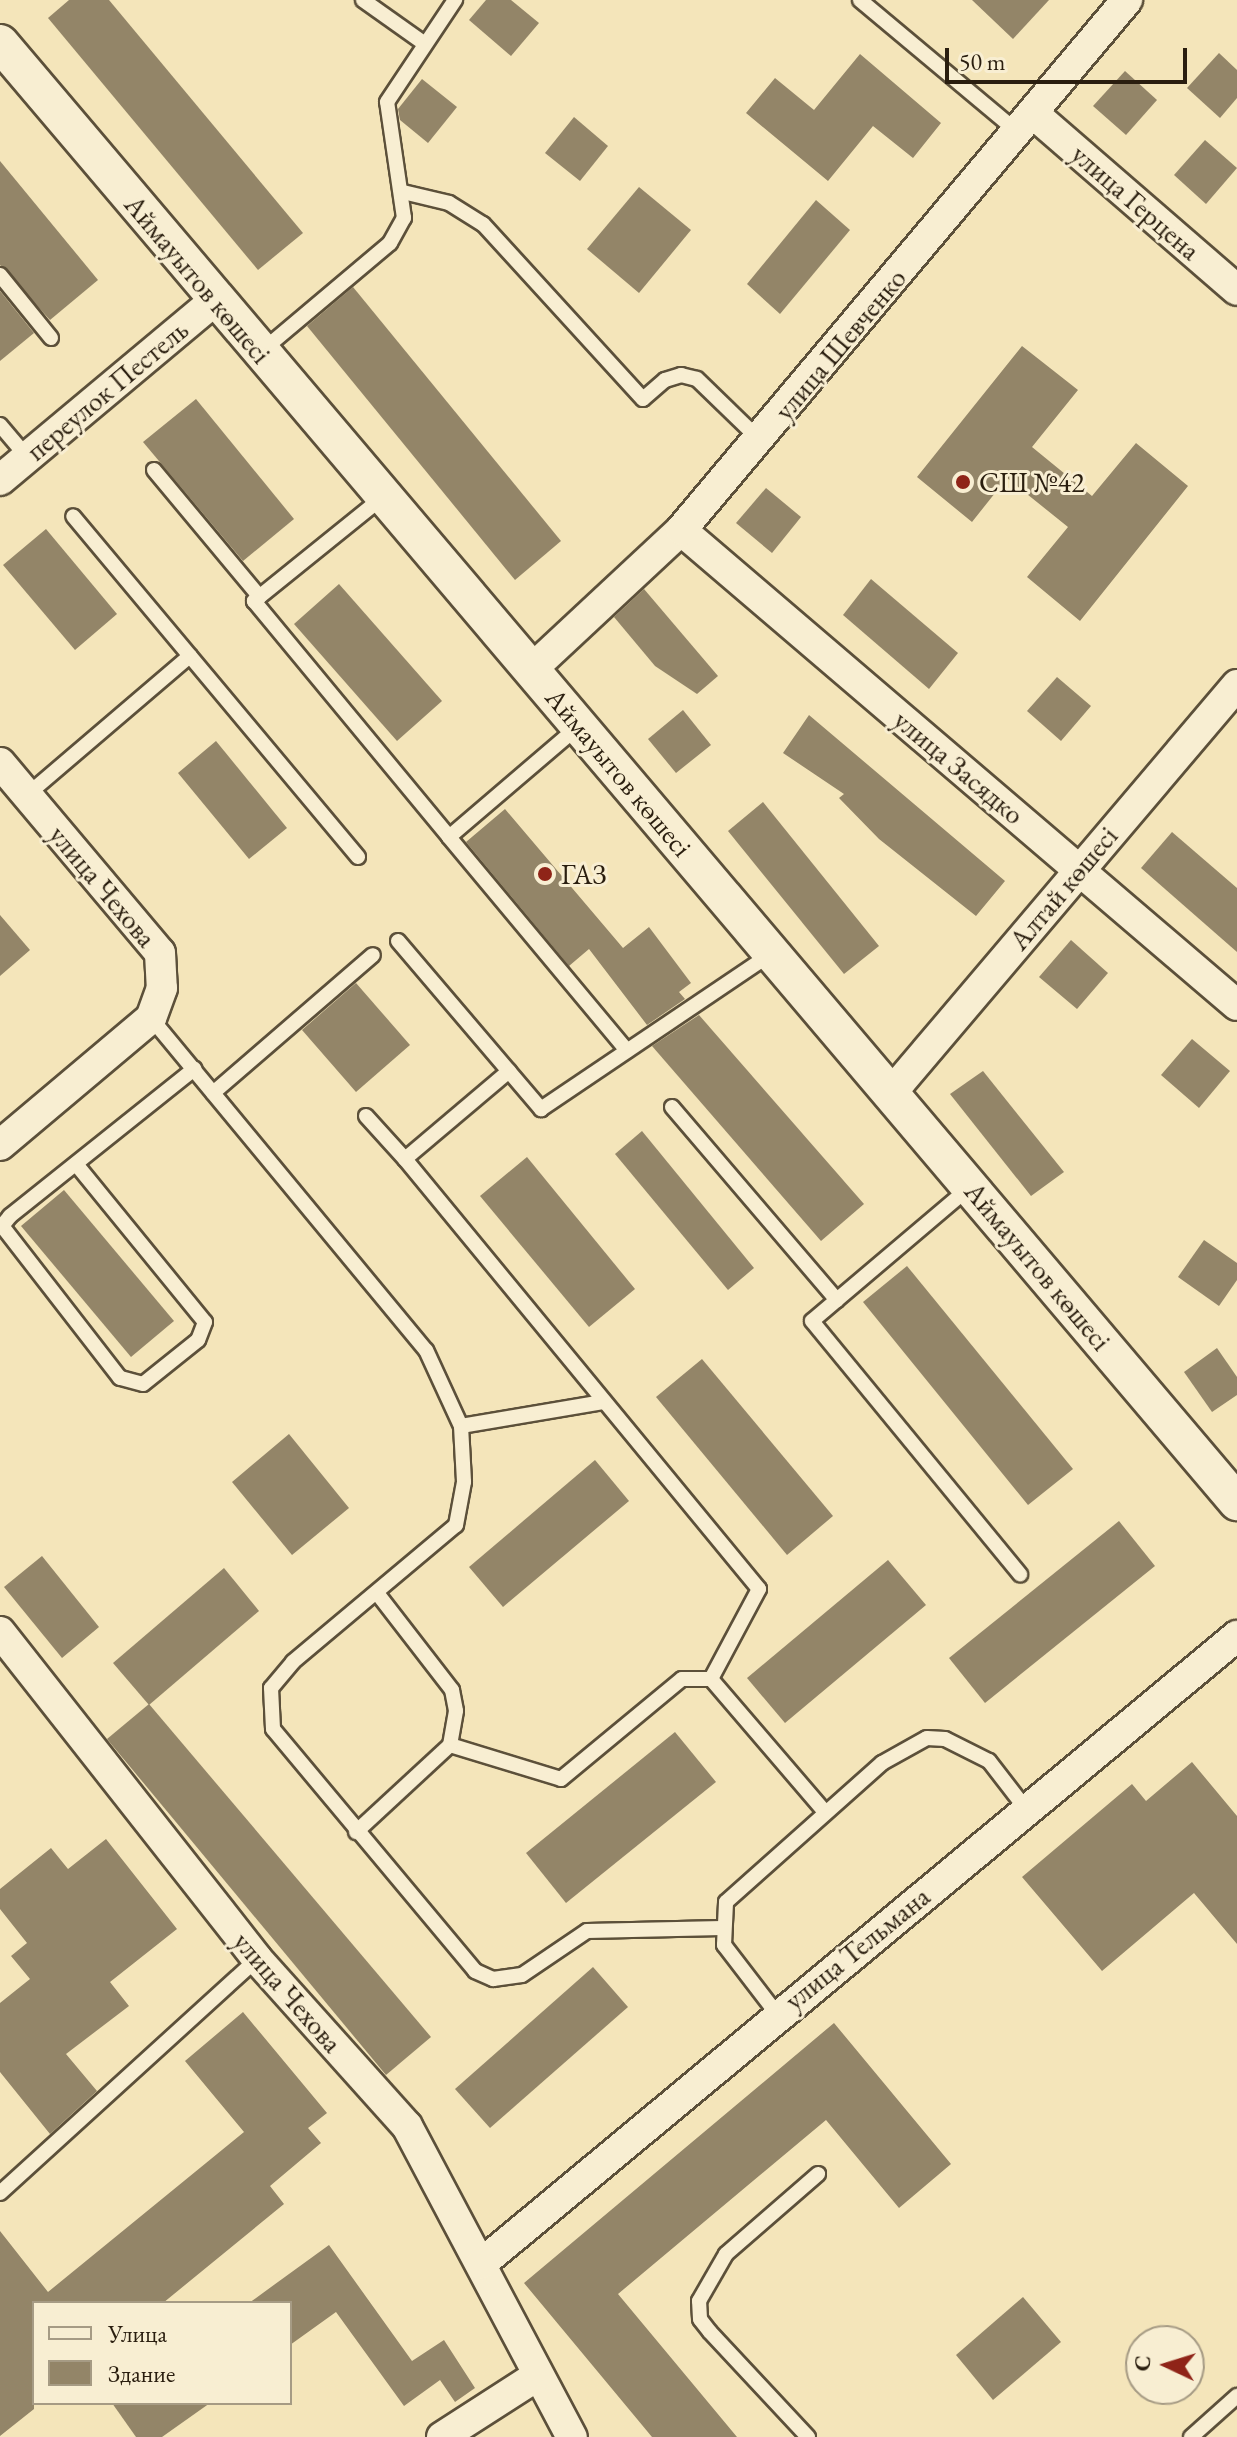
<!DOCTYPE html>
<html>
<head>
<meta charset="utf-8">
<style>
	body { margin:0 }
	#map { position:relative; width:1237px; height:2437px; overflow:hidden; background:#f4e5ba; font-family:"EB Garamond",serif }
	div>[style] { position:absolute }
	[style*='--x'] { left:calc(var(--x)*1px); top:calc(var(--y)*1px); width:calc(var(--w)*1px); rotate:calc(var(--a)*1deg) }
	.building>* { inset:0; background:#938568 }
	.roads { filter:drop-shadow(2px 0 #5c503a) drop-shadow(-2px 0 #5c503a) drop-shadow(0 2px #5c503a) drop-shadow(0 -2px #5c503a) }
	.service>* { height:14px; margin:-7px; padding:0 7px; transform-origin:7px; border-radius:7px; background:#f8eed2 }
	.minor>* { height:30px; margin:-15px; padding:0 15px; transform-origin:15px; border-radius:15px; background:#f8eed2 }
	.tertiary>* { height:36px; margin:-18px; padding:0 18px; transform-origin:18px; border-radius:18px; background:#f8eed2 }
	.dots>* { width:22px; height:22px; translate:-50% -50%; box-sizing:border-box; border:4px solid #f8eed2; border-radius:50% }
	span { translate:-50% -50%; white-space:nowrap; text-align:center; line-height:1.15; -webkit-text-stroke:6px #f8eed2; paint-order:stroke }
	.street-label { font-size:28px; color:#2a1e0f }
	.poi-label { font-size:28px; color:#2a1e0f }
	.left { translate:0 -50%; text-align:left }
	.legend { position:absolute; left:32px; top:2301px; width:260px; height:104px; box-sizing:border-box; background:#f8eed2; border:2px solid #a69b84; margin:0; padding:10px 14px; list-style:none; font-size:24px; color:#2a1e0f }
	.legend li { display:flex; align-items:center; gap:16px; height:40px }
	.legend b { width:40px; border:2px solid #a69b84 }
	.north { position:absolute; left:1125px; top:2325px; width:80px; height:80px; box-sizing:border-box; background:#f8eed2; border:2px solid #a69b84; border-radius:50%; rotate:274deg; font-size:22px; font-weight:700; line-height:32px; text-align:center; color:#2a1e0f }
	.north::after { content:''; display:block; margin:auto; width:28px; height:36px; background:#8f2418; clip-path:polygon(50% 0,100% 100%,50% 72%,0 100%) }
	.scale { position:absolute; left:945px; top:48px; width:242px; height:36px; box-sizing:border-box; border:4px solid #2a1e0f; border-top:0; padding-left:10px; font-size:24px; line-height:28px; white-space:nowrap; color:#2a1e0f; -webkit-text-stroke:6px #f8eed2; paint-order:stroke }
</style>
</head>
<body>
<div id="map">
	<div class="building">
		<i style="clip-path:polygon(69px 0,109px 0,303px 233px,258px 270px,48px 18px)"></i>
		<i style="clip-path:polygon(486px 0,511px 0,539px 23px,511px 56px,469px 20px)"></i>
		<i style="clip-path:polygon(972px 0,1049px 0,1013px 39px)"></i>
		<i style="clip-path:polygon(1219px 53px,1237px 70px,1237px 98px,1220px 118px,1187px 88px)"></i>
		<i style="clip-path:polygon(860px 54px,941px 123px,913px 158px,873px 126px,828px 181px,746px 113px,775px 78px,814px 110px)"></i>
		<i style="clip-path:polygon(1125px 71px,1157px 100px,1126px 135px,1093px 106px)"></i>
		<i style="clip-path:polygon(422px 79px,457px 107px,428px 143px,400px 120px,398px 109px)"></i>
		<i style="clip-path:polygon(574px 117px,608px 146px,580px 181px,545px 153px)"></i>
		<i style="clip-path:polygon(1205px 140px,1237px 168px,1206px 204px,1174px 175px)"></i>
		<i style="clip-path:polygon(0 161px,98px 280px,50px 320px,0 265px)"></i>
		<i style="clip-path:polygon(639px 187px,691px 230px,639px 293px,587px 249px)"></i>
		<i style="clip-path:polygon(816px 200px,850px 230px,780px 314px,747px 284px)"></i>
		<i style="clip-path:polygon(353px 287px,561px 541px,515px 580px,307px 326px)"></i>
		<i style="clip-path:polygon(0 291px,34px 333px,0 361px)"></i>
		<i style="clip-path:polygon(1022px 346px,1078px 390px,1032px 447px,1092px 496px,1136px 443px,1188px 486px,1080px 621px,1027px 577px,1068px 527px,1007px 478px,972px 522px,917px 477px)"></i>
		<i style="clip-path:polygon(196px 399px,294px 519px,243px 561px,143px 442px)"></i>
		<i style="clip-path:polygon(766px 488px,801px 517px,772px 553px,736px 523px)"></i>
		<i style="clip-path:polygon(46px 529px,117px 614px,75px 650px,3px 565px)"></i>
		<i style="clip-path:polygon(871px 579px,958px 653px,929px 689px,843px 615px)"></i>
		<i style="clip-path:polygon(339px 584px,442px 701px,397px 741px,294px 624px)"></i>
		<i style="clip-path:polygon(644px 589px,718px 676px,697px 694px,655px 666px,614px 617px)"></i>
		<i style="clip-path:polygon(1057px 677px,1091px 706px,1061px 741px,1027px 711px)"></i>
		<i style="clip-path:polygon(683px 710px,711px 745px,676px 773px,648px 739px)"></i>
		<i style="clip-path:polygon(809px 715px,1005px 881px,976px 916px,879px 839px,839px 798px,844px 794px,783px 753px)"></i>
		<i style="clip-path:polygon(216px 741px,287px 828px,249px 859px,178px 773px)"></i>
		<i style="clip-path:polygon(763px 802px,879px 946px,844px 974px,728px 831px)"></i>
		<i style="clip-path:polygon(505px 809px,623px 948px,649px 927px,691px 983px,679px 992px,685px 999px,647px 1025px,589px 949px,569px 966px,466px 842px)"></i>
		<i style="clip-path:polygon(1172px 832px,1237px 888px,1237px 952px,1141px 868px)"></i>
		<i style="clip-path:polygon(0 915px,30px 950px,0 976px)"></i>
		<i style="clip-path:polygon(1071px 940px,1108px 973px,1077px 1009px,1039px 977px)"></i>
		<i style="clip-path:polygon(356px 983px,410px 1045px,356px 1092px,302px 1030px)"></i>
		<i style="clip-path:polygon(699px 1015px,864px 1204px,821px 1241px,652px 1046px)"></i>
		<i style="clip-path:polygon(1192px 1039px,1230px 1071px,1199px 1108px,1161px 1075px)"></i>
		<i style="clip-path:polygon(983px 1071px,1064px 1172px,1031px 1196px,950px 1094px)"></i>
		<i style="clip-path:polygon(642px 1131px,754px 1268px,728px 1290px,615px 1154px)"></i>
		<i style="clip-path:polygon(527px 1157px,635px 1289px,589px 1327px,480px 1196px)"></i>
		<i style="clip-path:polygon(64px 1190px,174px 1321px,131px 1357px,21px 1226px)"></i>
		<i style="clip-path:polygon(1204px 1240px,1237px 1263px,1237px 1280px,1219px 1306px,1178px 1277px)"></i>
		<i style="clip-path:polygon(907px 1266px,1073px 1469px,1028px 1505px,863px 1302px)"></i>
		<i style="clip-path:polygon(1217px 1348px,1237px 1377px,1237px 1395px,1212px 1412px,1184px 1372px)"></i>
		<i style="clip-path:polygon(702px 1359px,833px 1516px,787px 1555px,656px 1397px)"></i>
		<i style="clip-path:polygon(289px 1434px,349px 1508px,292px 1555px,232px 1482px)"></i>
		<i style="clip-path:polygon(595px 1460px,629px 1501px,503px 1607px,469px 1567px)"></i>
		<i style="clip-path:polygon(1119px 1521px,1155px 1566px,985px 1703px,949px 1658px)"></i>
		<i style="clip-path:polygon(42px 1556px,99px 1627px,62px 1658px,4px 1587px)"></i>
		<i style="clip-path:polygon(888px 1560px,926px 1605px,785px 1723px,747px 1678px)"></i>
		<i style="clip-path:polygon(224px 1568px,259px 1611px,149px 1705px,113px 1663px)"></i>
		<i style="clip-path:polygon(149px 1704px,431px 2037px,386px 2075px,107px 1739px)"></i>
		<i style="clip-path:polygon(675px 1732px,716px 1782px,566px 1903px,526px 1853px)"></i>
		<i style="clip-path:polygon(1192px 1762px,1237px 1816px,1237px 1944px,1194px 1893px,1102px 1971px,1022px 1877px,1132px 1784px,1146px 1801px)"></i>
		<i style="clip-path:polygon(106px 1839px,177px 1929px,110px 1982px,129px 2006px,66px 2054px,97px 2091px,50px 2134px,0 2072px,0 2003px,30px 1979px,11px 1956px,27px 1943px,0 1909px,0 1889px,51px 1848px,68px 1869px)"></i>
		<i style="clip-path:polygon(593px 1967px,628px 2007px,490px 2128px,455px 2089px)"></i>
		<i style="clip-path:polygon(243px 2012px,327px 2113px,308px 2128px,321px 2143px,270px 2186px,284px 2204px,163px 2303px,34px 2303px,34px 2409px,0 2436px,0 2231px,48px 2292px,244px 2132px,185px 2061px)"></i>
		<i style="clip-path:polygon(834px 2023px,951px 2164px,899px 2208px,826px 2120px,618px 2294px,737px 2437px,652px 2437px,524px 2283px)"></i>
		<i style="clip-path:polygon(329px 2245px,412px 2361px,444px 2340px,475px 2388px,455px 2402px,440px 2380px,404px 2406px,336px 2312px,290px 2345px,290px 2303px,249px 2303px)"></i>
		<i style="clip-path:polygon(1023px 2297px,1061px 2342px,993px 2400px,956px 2355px)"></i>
		<i style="clip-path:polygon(112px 2403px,210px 2403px,162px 2437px,136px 2437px)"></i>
	</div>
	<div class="roads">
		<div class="service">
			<i style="--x:363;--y:0;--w:76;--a:35.4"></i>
			<i style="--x:860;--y:0;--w:207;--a:39.9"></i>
			<i style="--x:403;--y:192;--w:47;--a:13.4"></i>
			<i style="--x:449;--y:203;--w:40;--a:32"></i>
			<i style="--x:483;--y:224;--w:237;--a:47.6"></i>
			<i style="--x:643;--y:399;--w:29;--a:-41"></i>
			<i style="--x:665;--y:380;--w:17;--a:-17"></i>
			<i style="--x:681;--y:375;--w:16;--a:14"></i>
			<i style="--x:697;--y:379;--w:86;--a:44.1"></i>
			<i style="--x:0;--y:275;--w:81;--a:51"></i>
			<i style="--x:263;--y:350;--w:166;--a:-40.1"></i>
			<i style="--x:390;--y:243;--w:29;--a:-61"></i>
			<i style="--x:404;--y:218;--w:117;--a:-98.3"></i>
			<i style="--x:387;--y:102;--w:123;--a:-56.3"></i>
			<i style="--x:0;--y:425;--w:42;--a:49.8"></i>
			<i style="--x:154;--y:470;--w:165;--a:50.2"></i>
			<i style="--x:383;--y:497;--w:166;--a:141.1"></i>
			<i style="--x:254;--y:601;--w:306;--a:50.4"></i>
			<i style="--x:449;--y:837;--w:171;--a:-40.5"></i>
			<i style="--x:190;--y:656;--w:262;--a:50.1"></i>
			<i style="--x:27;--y:795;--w:214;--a:-40.5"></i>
			<i style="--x:190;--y:656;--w:182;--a:-129.9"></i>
			<i style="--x:449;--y:837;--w:278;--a:50.2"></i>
			<i style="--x:398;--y:941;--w:221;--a:49.6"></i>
			<i style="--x:541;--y:1109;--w:279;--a:-34"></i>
			<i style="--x:151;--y:1018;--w:431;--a:50.4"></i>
			<i style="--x:426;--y:1350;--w:84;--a:65.3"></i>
			<i style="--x:461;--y:1426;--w:56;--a:86.9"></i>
			<i style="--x:464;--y:1482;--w:44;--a:100.5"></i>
			<i style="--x:456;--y:1525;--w:213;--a:140"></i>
			<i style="--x:293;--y:1662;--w:34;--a:130"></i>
			<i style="--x:271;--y:1688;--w:41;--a:87.2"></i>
			<i style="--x:273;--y:1729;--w:315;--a:50.1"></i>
			<i style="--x:475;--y:1971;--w:20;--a:24"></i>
			<i style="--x:493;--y:1979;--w:29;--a:-8"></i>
			<i style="--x:522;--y:1975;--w:78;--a:-34.1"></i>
			<i style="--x:587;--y:1931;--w:135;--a:-1.3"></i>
			<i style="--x:213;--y:1093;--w:211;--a:-40.8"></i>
			<i style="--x:672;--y:1107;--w:254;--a:49.5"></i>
			<i style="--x:366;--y:1116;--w:58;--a:47.8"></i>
			<i style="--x:405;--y:1159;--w:136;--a:-40.2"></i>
			<i style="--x:405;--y:1159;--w:557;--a:50.54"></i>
			<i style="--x:759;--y:1589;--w:102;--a:118.1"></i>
			<i style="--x:711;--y:1679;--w:175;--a:49.4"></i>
			<i style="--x:76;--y:1164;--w:204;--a:50.8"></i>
			<i style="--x:205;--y:1322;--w:19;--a:111"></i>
			<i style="--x:198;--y:1340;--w:70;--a:141.3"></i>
			<i style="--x:143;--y:1384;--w:24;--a:-165"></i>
			<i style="--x:120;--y:1378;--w:192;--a:-127.8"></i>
			<i style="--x:2;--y:1226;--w:13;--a:-51"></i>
			<i style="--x:10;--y:1216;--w:236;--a:-38.6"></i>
			<i style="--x:970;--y:1187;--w:207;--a:139.7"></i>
			<i style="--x:812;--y:1321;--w:328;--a:50.6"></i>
			<i style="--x:461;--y:1426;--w:144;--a:-9.6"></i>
			<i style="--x:377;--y:1593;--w:123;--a:52.3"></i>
			<i style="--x:452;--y:1690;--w:21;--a:79"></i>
			<i style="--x:456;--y:1711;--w:35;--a:100"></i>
			<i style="--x:450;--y:1745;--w:116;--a:17"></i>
			<i style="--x:561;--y:1779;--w:157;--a:-39.6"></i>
			<i style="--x:682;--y:1679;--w:29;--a:0"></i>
			<i style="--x:356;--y:1832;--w:128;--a:-42.8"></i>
			<i style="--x:777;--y:2014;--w:87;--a:-127.5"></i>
			<i style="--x:724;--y:1945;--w:43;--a:-87.3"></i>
			<i style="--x:726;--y:1902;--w:209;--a:-41.7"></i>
			<i style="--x:882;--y:1763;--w:51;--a:-29.1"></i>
			<i style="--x:927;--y:1738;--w:18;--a:3"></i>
			<i style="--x:945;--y:1739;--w:49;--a:26.6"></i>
			<i style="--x:989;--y:1761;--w:61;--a:52.4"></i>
			<i style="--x:0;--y:2193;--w:348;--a:-42.3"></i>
			<i style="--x:808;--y:2437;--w:144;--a:-133"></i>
			<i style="--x:710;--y:2332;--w:16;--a:-128"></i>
			<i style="--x:700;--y:2319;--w:18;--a:-93"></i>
			<i style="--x:699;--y:2301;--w:54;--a:-60.1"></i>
			<i style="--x:726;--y:2254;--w:122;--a:-41"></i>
			<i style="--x:1191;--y:2437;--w:62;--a:-41.7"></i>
		</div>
		<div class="minor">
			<i style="--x:1035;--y:115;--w:267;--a:40.9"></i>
			<i style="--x:0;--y:480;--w:280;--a:-39.9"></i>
			<i style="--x:681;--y:530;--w:731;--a:40.51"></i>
			<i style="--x:532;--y:669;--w:204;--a:-43"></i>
			<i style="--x:681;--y:530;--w:693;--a:-49.92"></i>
			<i style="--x:0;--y:763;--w:248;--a:49.9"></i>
			<i style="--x:160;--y:953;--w:35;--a:87"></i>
			<i style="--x:162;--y:988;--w:32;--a:110"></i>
			<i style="--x:151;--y:1018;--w:197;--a:139.9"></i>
			<i style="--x:891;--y:1093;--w:535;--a:-49.7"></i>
			<i style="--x:0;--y:1632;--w:416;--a:51.8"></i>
			<i style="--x:257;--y:1959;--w:224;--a:48.1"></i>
			<i style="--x:407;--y:2126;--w:352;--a:62.1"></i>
			<i style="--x:481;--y:2264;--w:983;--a:-39.72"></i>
			<i style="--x:442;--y:2437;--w:113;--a:-32.7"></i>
		</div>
		<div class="tertiary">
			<i style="--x:0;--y:43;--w:1913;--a:49.71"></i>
		</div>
	</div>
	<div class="dots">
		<i style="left:963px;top:482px;background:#8f2418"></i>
		<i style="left:545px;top:874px;background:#8f2418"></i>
	</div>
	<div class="street-label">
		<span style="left:1136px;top:202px;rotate:41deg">улица Герцена</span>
		<span style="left:198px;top:279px;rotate:50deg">Аймауытов көшесі</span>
		<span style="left:840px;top:344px;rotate:-50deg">улица Шевченко</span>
		<span style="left:107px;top:390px;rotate:-40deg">переулок Пестель</span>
		<span style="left:959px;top:767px;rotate:40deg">улица Засядко</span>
		<span style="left:619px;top:772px;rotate:50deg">Аймауытов көшесі</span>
		<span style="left:103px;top:886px;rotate:50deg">улица Чехова</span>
		<span style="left:1063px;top:888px;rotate:-50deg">Алтай көшесі</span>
		<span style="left:1038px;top:1266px;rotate:50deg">Аймауытов көшесі</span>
		<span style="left:857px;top:1948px;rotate:-39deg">улица Тельмана</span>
		<span style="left:288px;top:1992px;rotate:49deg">улица Чехова</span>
	</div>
	<div class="poi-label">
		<span class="left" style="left:979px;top:482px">СШ №42</span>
		<span class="left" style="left:561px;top:874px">ГАЗ</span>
	</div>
	<ul class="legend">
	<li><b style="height:10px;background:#f8eed2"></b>Улица</li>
	<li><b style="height:22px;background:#938568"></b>Здание</li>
	</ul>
	<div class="north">С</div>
	<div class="scale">50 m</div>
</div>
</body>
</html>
